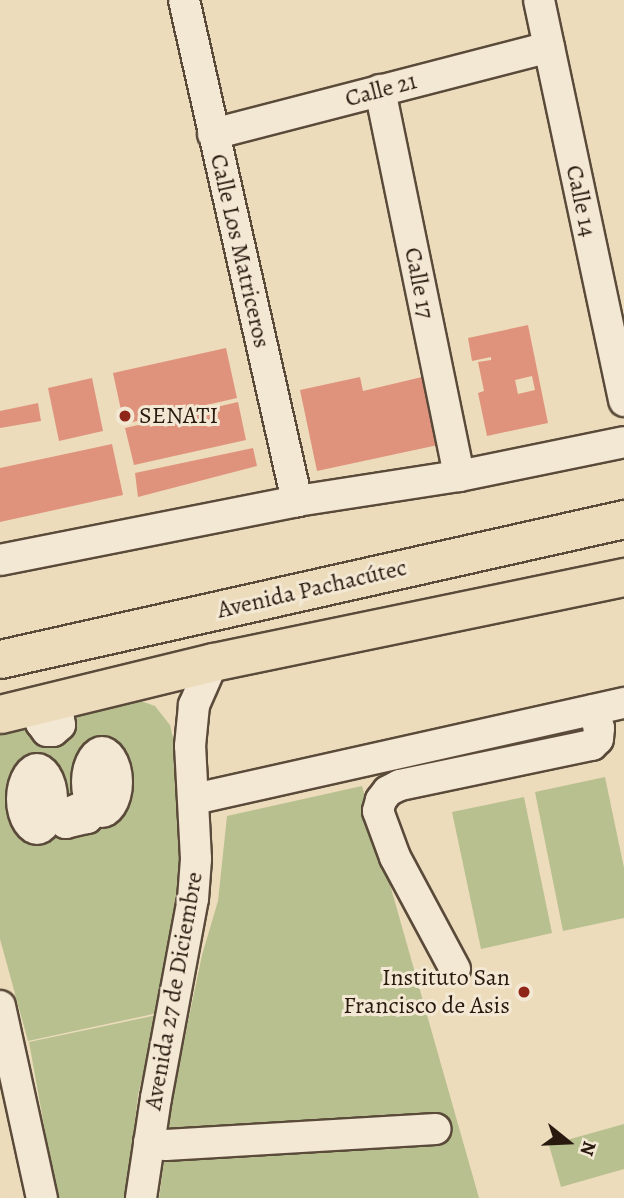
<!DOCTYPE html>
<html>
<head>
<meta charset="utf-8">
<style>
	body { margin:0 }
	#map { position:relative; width:624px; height:1198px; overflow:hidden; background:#ecdcbc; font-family:Alegreya,serif }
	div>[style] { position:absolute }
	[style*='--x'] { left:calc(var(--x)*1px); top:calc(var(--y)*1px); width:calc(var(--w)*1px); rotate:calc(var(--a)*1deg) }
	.green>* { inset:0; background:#b9c08f }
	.building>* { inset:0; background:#e0937c }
	.roads { filter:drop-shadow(2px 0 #5a4a3a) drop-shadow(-2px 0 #5a4a3a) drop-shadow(0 2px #5a4a3a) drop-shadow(0 -2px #5a4a3a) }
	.minor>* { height:30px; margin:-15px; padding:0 15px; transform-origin:15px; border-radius:15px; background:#f3e8d3 }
	.minor>.ring { margin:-15px; padding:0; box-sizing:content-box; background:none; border:30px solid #f3e8d3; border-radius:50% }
	.major>* { height:37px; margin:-18.5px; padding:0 18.5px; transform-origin:18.5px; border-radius:18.5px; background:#ecdcbc }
	.dots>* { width:19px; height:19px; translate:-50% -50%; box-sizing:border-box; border:4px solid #f3e8d3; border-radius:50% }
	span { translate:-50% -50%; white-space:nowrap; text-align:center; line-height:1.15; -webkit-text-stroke:6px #f3e8d3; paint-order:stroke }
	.street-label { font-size:24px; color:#29190f }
	.poi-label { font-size:24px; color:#29190f }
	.left { translate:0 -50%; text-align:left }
	.right { translate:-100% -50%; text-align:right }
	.north { position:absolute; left:533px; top:1107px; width:70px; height:70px; -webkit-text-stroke:5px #f3e8d3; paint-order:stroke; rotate:108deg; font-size:19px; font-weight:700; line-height:28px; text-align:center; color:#29190f }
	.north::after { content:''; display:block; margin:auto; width:24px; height:32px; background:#29190f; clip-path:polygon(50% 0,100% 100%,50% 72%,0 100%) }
</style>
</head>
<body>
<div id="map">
	<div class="green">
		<i style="clip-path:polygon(135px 699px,155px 706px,170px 725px,188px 803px,189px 853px,158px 1013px,28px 1041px,0 939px,0 730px)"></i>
		<i style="clip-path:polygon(605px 777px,624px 868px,624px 918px,563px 931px,535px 792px)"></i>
		<i style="clip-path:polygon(362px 786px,479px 1198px,159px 1198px,173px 1094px,202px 955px,218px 901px,227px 816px)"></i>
		<i style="clip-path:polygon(524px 797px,552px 933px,481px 949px,452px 812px)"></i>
		<i style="clip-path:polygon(157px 1015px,138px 1095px,126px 1198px,57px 1198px,29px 1042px)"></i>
		<i style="clip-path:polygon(624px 1124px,624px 1169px,561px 1187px,549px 1145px)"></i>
	</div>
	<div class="building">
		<i style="clip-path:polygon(evenodd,528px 325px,548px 423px,487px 436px,478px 393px,484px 391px,478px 362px,491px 360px,491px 357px,472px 361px,468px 338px,528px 325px,532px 376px,535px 390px,518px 394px,515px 380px,532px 376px)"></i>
		<i style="clip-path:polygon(226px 348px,237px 398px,124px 424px,113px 373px)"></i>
		<i style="clip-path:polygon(360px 377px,363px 391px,422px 377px,438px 445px,317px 471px,300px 390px)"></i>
		<i style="clip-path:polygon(92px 378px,103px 431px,59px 441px,48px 388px)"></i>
		<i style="clip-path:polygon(238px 402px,246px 440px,134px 465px,125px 428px)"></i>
		<i style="clip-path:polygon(38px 403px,41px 421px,0 428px,0 411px)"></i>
		<i style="clip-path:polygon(112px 444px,123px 495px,0 522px,0 468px)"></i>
		<i style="clip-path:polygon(253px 448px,257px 466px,138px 497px,135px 473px)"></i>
	</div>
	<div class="roads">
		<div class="minor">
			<i style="--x:184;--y:0;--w:514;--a:77.29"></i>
			<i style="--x:539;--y:0;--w:410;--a:78"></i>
			<i style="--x:380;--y:90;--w:394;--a:78.4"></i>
			<i style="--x:213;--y:134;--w:347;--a:-14.5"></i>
			<i style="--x:0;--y:560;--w:303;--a:-11.2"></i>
			<i style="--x:297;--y:501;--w:164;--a:-8.8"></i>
			<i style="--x:459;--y:476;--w:168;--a:-11.6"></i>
			<i style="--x:59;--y:719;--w:6;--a:81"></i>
			<i style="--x:60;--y:725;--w:9;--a:139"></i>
			<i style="--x:53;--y:731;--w:6;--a:180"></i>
			<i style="--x:47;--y:731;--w:10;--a:-127"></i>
			<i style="--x:41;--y:723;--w:18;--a:-13"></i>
			<i class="ring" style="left:87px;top:752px;width:-2px;height:-2px"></i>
			<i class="ring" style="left:22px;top:769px;width:-10px;height:-10px"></i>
			<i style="--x:194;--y:799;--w:441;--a:-12.6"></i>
			<i style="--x:78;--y:809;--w:13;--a:45"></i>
			<i style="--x:87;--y:818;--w:22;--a:167"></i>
			<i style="--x:66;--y:823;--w:10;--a:-79"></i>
			<i style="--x:68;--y:813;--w:11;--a:-22"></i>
			<i style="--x:455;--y:969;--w:127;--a:-118.2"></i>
			<i style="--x:395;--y:857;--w:49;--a:-110.3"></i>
			<i style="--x:378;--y:811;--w:11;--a:-75"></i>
			<i style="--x:381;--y:800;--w:11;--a:-52"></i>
			<i style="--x:388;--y:791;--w:13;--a:-27"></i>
			<i style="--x:400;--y:785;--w:196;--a:-11.8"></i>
			<i style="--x:592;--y:745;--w:8;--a:-45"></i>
			<i style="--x:598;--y:739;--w:11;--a:-85"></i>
			<i style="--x:599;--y:728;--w:19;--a:-108"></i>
			<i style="--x:0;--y:1006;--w:197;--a:77.7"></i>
			<i style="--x:149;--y:1142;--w:17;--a:10"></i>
			<i style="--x:166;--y:1145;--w:270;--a:-3.4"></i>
			<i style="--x:141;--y:1198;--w:101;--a:-81.5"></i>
			<i style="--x:156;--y:1098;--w:202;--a:-79.5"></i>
			<i style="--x:193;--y:899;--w:40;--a:-85.7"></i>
			<i style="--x:196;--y:859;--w:113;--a:-93"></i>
			<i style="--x:190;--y:746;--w:41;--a:-84.4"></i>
			<i style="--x:194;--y:705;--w:47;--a:-66.2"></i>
		</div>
		<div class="major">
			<i style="--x:0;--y:659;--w:640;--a:-12.65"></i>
			<i style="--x:0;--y:714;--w:219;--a:-13.7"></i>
			<i style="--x:213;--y:662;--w:420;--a:-11.7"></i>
		</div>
	</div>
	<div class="dots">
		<i style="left:125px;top:416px;background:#8f2418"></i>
		<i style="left:524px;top:992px;background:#8f2418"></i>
	</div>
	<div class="street-label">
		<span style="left:381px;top:90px;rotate:-15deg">Calle 21</span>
		<span style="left:581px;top:201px;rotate:78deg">Calle 14</span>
		<span style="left:240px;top:251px;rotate:77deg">Calle Los Matriceros</span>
		<span style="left:419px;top:283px;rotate:79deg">Calle 17</span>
		<span style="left:312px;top:589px;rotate:-13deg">Avenida Pachacútec</span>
		<span style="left:174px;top:991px;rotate:-80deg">Avenida 27 de Diciembre</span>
	</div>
	<div class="poi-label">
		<span class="left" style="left:139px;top:416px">SENATI</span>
		<span class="right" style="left:510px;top:992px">Instituto San<br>Francisco de Asis</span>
	</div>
	<div class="north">N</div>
</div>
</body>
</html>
